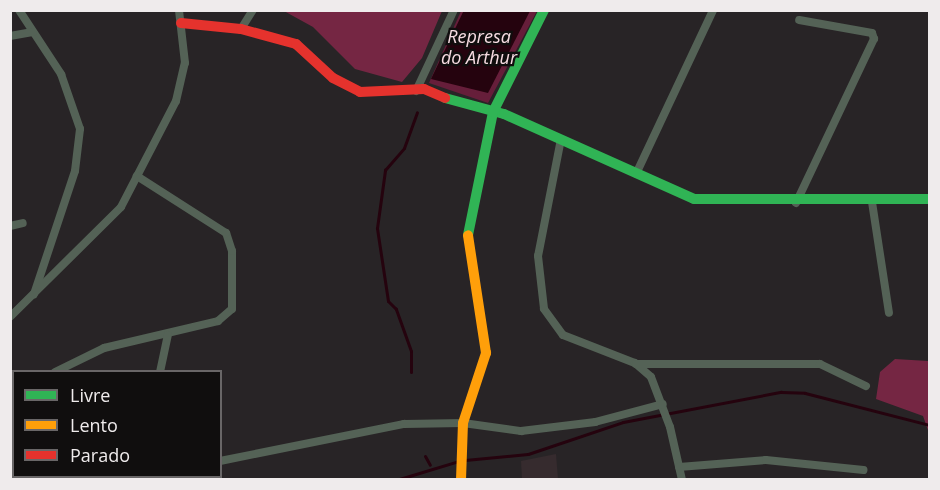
<!DOCTYPE html>
<html>
<head>
<meta charset="utf-8">
<style>
	body { margin:0 }
	#map { position:relative; width:940px; height:490px; overflow:hidden; background:#282426; font-family:"Open Sans",sans-serif }
	div>[style] { position:absolute }
	[style*='--x'] { left:calc(var(--x)*1px); top:calc(var(--y)*1px); width:calc(var(--w)*1px); rotate:calc(var(--a)*1deg) }
	.built>* { inset:0; background:#362b2e }
	.green>* { inset:0; background:#661e3a }
	.forest>* { inset:0; background:#752643 }
	.water>* { inset:0; background:#25030e }
	.stream>* { height:3px; margin:-1.5px; padding:0 1.5px; transform-origin:1.5px; border-radius:1.5px; background:#25030e }
	.street>* { height:8px; margin:-4px; padding:0 4px; transform-origin:4px; border-radius:4px; background:#546256 }
	.fast>* { height:10px; margin:-5px; padding:0 5px; transform-origin:5px; border-radius:5px; background:#30b455 }
	.slow>* { height:10px; margin:-5px; padding:0 5px; transform-origin:5px; border-radius:5px; background:#ff9f0a }
	.jam>* { height:10px; margin:-5px; padding:0 5px; transform-origin:5px; border-radius:5px; background:#e5322d }
	span { translate:-50% -50%; white-space:nowrap; text-align:center; line-height:1.15; -webkit-text-stroke:4.5px #100e0e; paint-order:stroke }
	.water-label { font-size:18px; color:#f6dbe1; font-style:italic }
	.frame { position:absolute; inset:0; border:12px solid #efebec; pointer-events:none }
	.legend { position:absolute; left:12px; top:370px; width:210px; height:108px; box-sizing:border-box; background:#100e0e; border:2px solid #696667; margin:0; padding:8px 10px; list-style:none; font-size:18px; color:#efebec }
	.legend li { display:flex; align-items:center; gap:12px; height:30px }
	.legend b { width:30px; border:2px solid #696667 }
</style>
</head>
<body>
<div id="map">
	<div class="built">
		<i style="clip-path:polygon(556px 454px,558px 479px,522px 479px,521px 461px)"></i>
	</div>
	<div class="green">
		<i style="clip-path:polygon(461px 11px,537px 11px,488px 103px,429px 83px)"></i>
	</div>
	<div class="forest">
		<i style="clip-path:polygon(284px 11px,442px 11px,422px 58px,402px 82px,355px 69px,313px 27px)"></i>
		<i style="clip-path:polygon(895px 359px,928px 361px,929px 433px,923px 416px,876px 399px,880px 372px)"></i>
	</div>
	<div class="water">
		<i style="clip-path:polygon(464px 10px,530px 11px,488px 93px,431px 79px)"></i>
	</div>
	<div class="stream">
		<i style="--x:411;--y:372;--w:21;--a:-90"></i>
		<i style="--x:411;--y:351;--w:45;--a:-109.7"></i>
		<i style="--x:396;--y:309;--w:11;--a:-135"></i>
		<i style="--x:388;--y:301;--w:74;--a:-98.6"></i>
		<i style="--x:377;--y:228;--w:59;--a:-82.1"></i>
		<i style="--x:385;--y:170;--w:29;--a:-49"></i>
		<i style="--x:404;--y:148;--w:38;--a:-70"></i>
		<i style="--x:425;--y:456;--w:10;--a:61"></i>
		<i style="--x:465;--y:460;--w:63;--a:-5.4"></i>
		<i style="--x:528;--y:454;--w:100;--a:-18.6"></i>
		<i style="--x:623;--y:422;--w:161;--a:-10.8"></i>
		<i style="--x:781;--y:392;--w:24;--a:2"></i>
		<i style="--x:805;--y:393;--w:129;--a:14.4"></i>
		<i style="--x:396;--y:480;--w:66;--a:-16.8"></i>
	</div>
	<div class="street">
		<i style="--x:19;--y:10;--w:77;--a:56.7"></i>
		<i style="--x:61;--y:74;--w:58;--a:70.9"></i>
		<i style="--x:80;--y:129;--w:42;--a:96.8"></i>
		<i style="--x:75;--y:171;--w:130;--a:108.4"></i>
		<i style="--x:241;--y:29;--w:22;--a:-58"></i>
		<i style="--x:10;--y:36;--w:23;--a:-10"></i>
		<i style="--x:416;--y:91;--w:89;--a:-64.9"></i>
		<i style="--x:561;--y:139;--w:119;--a:101.1"></i>
		<i style="--x:538;--y:256;--w:53;--a:83.5"></i>
		<i style="--x:544;--y:309;--w:32;--a:54"></i>
		<i style="--x:563;--y:335;--w:77;--a:21.3"></i>
		<i style="--x:635;--y:363;--w:21;--a:41"></i>
		<i style="--x:651;--y:377;--w:53;--a:69.2"></i>
		<i style="--x:670;--y:427;--w:54;--a:77.2"></i>
		<i style="--x:636;--y:174;--w:181;--a:-64.8"></i>
		<i style="--x:872;--y:202;--w:112;--a:81.3"></i>
		<i style="--x:796;--y:203;--w:182;--a:-64.6"></i>
		<i style="--x:874;--y:39;--w:6;--a:-108"></i>
		<i style="--x:872;--y:33;--w:74;--a:-169.9"></i>
		<i style="--x:10;--y:226;--w:13;--a:-13"></i>
		<i style="--x:10;--y:317;--w:156;--a:-44.7"></i>
		<i style="--x:121;--y:207;--w:119;--a:-62.6"></i>
		<i style="--x:176;--y:101;--w:39;--a:-77"></i>
		<i style="--x:185;--y:63;--w:53;--a:-96.5"></i>
		<i style="--x:636;--y:364;--w:184;--a:0"></i>
		<i style="--x:820;--y:364;--w:51;--a:25.6"></i>
		<i style="--x:55;--y:372;--w:55;--a:-26.1"></i>
		<i style="--x:104;--y:348;--w:117;--a:-13.3"></i>
		<i style="--x:218;--y:321;--w:18;--a:-41"></i>
		<i style="--x:232;--y:309;--w:58;--a:-90"></i>
		<i style="--x:232;--y:251;--w:19;--a:-108"></i>
		<i style="--x:226;--y:233;--w:106;--a:-147.4"></i>
		<i style="--x:160;--y:372;--w:38;--a:-78"></i>
		<i style="--x:10;--y:446;--w:5;--a:37"></i>
		<i style="--x:220;--y:461;--w:188;--a:-11.4"></i>
		<i style="--x:404;--y:424;--w:59;--a:-1"></i>
		<i style="--x:463;--y:423;--w:59;--a:7.9"></i>
		<i style="--x:521;--y:431;--w:75;--a:-6.9"></i>
		<i style="--x:595;--y:422;--w:70;--a:-14.8"></i>
		<i style="--x:679;--y:467;--w:87;--a:-4.6"></i>
		<i style="--x:766;--y:460;--w:98;--a:5.9"></i>
		<i style="--x:10;--y:476;--w:4;--a:-14"></i>
		<i style="--x:152;--y:480;--w:9;--a:-27"></i>
	</div>
	<div class="fast">
		<i style="--x:445;--y:98;--w:61;--a:15.2"></i>
		<i style="--x:504;--y:114;--w:208;--a:24.1"></i>
		<i style="--x:694;--y:199;--w:236;--a:0"></i>
		<i style="--x:468;--y:235;--w:126;--a:-78.5"></i>
		<i style="--x:493;--y:112;--w:114;--a:-63.4"></i>
	</div>
	<div class="slow">
		<i style="--x:461;--y:480;--w:57;--a:-88"></i>
		<i style="--x:463;--y:423;--w:74;--a:-71.8"></i>
		<i style="--x:486;--y:353;--w:119;--a:-98.7"></i>
	</div>
	<div class="jam">
		<i style="--x:181;--y:23;--w:60;--a:5.7"></i>
		<i style="--x:241;--y:29;--w:57;--a:15.3"></i>
		<i style="--x:296;--y:44;--w:50;--a:42.6"></i>
		<i style="--x:333;--y:78;--w:30;--a:27"></i>
		<i style="--x:360;--y:92;--w:64;--a:-2.7"></i>
		<i style="--x:424;--y:89;--w:23;--a:23"></i>
	</div>
	<div class="water-label">
		<span style="left:479px;top:47px">Represa<br>do Arthur</span>
	</div>
	<div class="frame"></div>
	<ul class="legend">
	<li><b style="height:8px;background:#30b455"></b>Livre</li>
	<li><b style="height:8px;background:#ff9f0a"></b>Lento</li>
	<li><b style="height:8px;background:#e5322d"></b>Parado</li>
	</ul>
</div>
</body>
</html>
